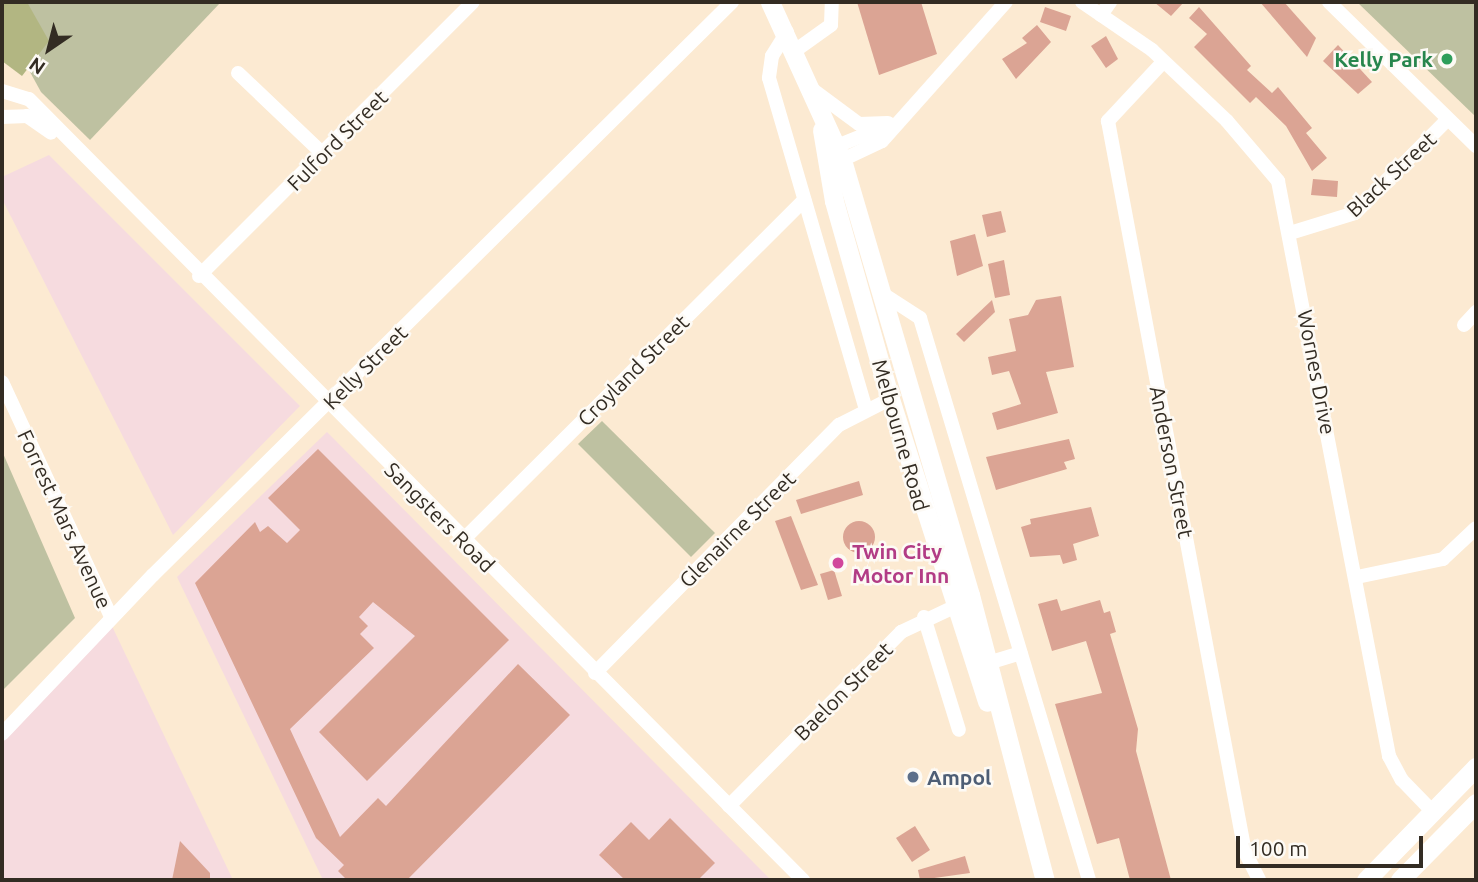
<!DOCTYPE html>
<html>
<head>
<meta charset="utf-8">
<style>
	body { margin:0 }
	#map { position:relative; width:1478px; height:882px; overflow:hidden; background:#fcead2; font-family:Ubuntu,sans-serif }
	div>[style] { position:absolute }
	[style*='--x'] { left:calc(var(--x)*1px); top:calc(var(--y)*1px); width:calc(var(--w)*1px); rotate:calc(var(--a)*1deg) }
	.industrial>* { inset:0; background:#f6dbdf }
	.green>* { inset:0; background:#bec1a1 }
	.forest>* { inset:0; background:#b2b682 }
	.building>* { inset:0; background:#dba494 }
	.round { border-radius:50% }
	.street>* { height:14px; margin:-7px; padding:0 7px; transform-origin:7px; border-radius:7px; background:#fff }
	.secondary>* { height:19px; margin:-9.5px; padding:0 9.5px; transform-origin:9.5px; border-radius:9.5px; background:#fff }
	.dots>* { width:19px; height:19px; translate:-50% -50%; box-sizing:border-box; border:4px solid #fdfaf5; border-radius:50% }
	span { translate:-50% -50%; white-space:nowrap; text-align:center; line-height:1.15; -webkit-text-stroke:5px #fdfaf5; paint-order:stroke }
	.leisure-label { font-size:21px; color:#27864d; font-weight:700 }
	.right { translate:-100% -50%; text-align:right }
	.street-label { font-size:21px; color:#332c23 }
	.hotel-label { font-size:21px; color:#b23c85; font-weight:700 }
	.left { translate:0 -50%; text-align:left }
	.service-label { font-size:21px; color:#4e5e75; font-weight:700 }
	.frame { position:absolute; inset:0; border:4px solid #332c23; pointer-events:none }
	.north { position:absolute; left:14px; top:14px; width:70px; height:70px; -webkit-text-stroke:5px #fdfaf5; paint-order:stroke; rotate:215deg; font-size:19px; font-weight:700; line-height:28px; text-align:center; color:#332c23 }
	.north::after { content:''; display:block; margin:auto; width:24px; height:32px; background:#332c23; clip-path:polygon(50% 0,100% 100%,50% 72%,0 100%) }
	.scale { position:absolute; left:1236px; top:836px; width:187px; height:32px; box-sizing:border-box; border:4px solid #332c23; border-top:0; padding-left:9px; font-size:21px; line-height:24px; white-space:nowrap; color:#332c23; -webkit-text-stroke:5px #fdfaf5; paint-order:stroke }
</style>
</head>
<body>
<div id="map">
	<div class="industrial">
		<i style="clip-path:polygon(49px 155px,300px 406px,173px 535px,2px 199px,2px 177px)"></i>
		<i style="clip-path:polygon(327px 432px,771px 880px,323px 880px,177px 577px)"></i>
		<i style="clip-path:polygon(111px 624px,233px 880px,2px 880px,2px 733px)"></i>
	</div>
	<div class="green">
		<i style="clip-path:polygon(2px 2px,221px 2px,90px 140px,41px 92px,2px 21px)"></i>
		<i style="clip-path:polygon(1357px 2px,1476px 2px,1476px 117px)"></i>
		<i style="clip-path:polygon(602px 421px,715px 533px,691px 557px,578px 444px)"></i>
		<i style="clip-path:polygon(2px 451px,75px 618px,2px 691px)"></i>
	</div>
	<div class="forest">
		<i style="clip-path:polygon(2px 2px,27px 2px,49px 41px,22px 76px,2px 61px)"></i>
	</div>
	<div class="building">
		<i style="clip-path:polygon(857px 2px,921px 2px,937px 54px,879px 75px)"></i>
		<i style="clip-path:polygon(1154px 2px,1184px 2px,1171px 16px)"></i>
		<i style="clip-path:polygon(1260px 2px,1284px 2px,1316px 38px,1307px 57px)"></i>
		<i style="clip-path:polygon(1045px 7px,1071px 16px,1066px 31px,1040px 22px)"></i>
		<i style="clip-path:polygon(1199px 7px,1251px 66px,1247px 70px,1272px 93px,1278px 87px,1312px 128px,1306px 133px,1327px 158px,1312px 171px,1286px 126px,1256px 97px,1250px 103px,1194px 47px,1207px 34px,1189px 18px)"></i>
		<i style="clip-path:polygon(1037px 25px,1051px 42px,1016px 79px,1002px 59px,1027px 43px,1022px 38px)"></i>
		<i style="clip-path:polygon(1106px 36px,1118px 59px,1106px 68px,1091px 46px)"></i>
		<i style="clip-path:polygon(1338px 45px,1372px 82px,1358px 94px,1323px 61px)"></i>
		<i style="clip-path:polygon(1313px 179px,1338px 181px,1337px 197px,1311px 195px)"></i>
		<i style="clip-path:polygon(1001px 211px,1006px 232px,987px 237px,982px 215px)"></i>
		<i style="clip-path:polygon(975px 234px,983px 266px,957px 276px,950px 241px)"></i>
		<i style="clip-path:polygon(1004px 260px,1010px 295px,995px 298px,988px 264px)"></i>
		<i style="clip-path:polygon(1061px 296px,1074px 367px,1046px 372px,1058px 413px,997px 430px,992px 413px,1021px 404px,1009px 371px,992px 375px,988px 357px,1016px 351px,1009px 319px,1028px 315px,1036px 300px)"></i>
		<i style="clip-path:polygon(992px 300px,995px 312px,964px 342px,956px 334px)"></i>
		<i style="clip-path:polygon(1069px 439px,1075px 459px,1064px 462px,1067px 469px,996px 490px,986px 457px)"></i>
		<i style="clip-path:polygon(318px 449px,509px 640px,367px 781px,319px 732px,415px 636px,373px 602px,359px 617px,368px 626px,360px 634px,374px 648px,290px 729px,340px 837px,378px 798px,386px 806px,518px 664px,570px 715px,407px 880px,347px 880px,338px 871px,344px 865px,316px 838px,195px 583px,255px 522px,260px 532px,268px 526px,287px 543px,300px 530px,268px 498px)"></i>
		<i style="clip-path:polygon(859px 481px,863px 495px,801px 514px,796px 500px)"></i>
		<i style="clip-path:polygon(1091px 507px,1099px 536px,1073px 544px,1077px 560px,1063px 564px,1060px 555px,1030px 557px,1021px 527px,1031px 524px,1030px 519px)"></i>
		<i style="clip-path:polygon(791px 516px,818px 585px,801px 590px,775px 521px)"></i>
		<i class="round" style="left:843px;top:521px;width:32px;height:32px"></i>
		<i style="clip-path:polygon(834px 570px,842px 596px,828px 600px,820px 574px)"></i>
		<i style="clip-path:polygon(1057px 599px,1061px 611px,1100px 600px,1104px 613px,1110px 611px,1116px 632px,1110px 634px,1138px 729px,1136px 751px,1171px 880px,1130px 880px,1119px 838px,1097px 844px,1055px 704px,1102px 693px,1086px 641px,1052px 651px,1038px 604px)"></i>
		<i style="clip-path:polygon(670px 818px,715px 863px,698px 880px,625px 880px,599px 855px,631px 822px,649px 840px)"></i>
		<i style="clip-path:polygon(915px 826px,930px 850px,912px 862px,896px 838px)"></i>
		<i style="clip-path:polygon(180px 841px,210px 873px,210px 880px,172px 880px)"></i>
		<i style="clip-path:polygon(965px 856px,970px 873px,920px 880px,918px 870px)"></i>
	</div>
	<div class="street">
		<i style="--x:1082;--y:2;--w:85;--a:34.4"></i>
		<i style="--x:1152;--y:50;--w:103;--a:43.4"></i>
		<i style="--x:1227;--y:121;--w:79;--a:49.6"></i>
		<i style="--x:1278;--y:181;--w:586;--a:79.07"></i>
		<i style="--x:1389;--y:756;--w:27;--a:62"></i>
		<i style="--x:1402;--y:780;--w:45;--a:45.9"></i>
		<i style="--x:1329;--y:2;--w:206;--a:44.4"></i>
		<i style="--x:1101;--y:15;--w:16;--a:-55"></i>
		<i style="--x:787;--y:32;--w:28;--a:122"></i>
		<i style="--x:772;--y:56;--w:22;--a:98"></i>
		<i style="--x:769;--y:78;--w:345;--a:73.7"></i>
		<i style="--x:796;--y:50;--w:43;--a:-35.5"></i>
		<i style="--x:831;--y:25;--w:23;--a:-88"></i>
		<i style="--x:1163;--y:62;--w:81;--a:133"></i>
		<i style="--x:1108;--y:121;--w:744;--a:79.39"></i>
		<i style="--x:1245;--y:852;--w:31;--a:63"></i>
		<i style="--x:238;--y:73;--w:117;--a:43.6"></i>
		<i style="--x:813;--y:90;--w:57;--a:36.5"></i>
		<i style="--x:859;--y:124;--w:29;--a:-2"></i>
		<i style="--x:2;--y:91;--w:28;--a:17"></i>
		<i style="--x:29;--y:99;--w:1100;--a:45.26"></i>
		<i style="--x:2;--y:117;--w:25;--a:-2"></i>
		<i style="--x:27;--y:116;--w:29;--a:35"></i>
		<i style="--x:837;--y:146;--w:48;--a:-22.2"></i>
		<i style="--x:842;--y:160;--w:44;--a:-25.4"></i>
		<i style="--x:882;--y:141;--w:186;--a:-48.3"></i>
		<i style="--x:1290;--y:233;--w:68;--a:-17.1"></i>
		<i style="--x:1355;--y:213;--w:132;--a:-45.3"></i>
		<i style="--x:199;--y:276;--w:387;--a:-45"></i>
		<i style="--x:880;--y:292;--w:48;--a:33"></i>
		<i style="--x:920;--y:318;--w:587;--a:73.26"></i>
		<i style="--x:1464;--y:325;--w:18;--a:-47"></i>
		<i style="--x:2;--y:382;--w:259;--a:65.1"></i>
		<i style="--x:463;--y:540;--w:482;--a:-44.9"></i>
		<i style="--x:1357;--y:577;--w:88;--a:-11.8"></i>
		<i style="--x:1443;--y:559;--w:45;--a:-43.2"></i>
		<i style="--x:924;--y:617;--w:118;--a:72.8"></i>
		<i style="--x:988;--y:663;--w:34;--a:-17"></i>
		<i style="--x:595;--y:673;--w:348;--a:-45.5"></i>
		<i style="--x:839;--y:425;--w:57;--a:-27"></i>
		<i style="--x:2;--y:734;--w:219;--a:-46.5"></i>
		<i style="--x:153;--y:575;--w:815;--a:-44.7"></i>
		<i style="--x:729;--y:806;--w:245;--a:-45.3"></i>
		<i style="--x:901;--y:632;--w:56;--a:-25.2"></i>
	</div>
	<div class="secondary">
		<i style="--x:770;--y:2;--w:174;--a:65.5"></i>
		<i style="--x:842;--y:160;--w:453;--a:73.6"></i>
		<i style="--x:970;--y:595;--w:295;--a:75.3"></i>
		<i style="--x:822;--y:130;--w:72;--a:80.4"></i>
		<i style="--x:834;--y:201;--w:206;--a:74.2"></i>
		<i style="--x:890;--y:399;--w:318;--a:72.2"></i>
		<i style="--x:1366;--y:880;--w:158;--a:-45.8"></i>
		<i style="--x:1400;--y:880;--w:108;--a:-45.4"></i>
	</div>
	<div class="dots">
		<i style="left:1447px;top:59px;background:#2e9e5b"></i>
		<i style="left:838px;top:563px;background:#d1479c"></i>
		<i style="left:913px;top:777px;background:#5c6f8a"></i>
	</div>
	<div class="leisure-label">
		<span class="right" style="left:1433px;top:59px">Kelly Park</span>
	</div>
	<div class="street-label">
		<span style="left:337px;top:140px;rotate:-45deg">Fulford Street</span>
		<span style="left:1391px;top:174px;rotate:-43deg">Black Street</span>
		<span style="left:365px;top:367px;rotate:-45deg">Kelly Street</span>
		<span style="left:633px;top:370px;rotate:-45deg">Croyland Street</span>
		<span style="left:1317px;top:372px;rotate:79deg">Wornes Drive</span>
		<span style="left:901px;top:435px;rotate:74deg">Melbourne Road</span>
		<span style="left:1172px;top:462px;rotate:79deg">Anderson Street</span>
		<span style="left:440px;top:517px;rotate:45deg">Sangsters Road</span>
		<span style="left:65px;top:519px;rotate:65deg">Forrest Mars Avenue</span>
		<span style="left:737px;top:529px;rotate:-45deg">Glenairne Street</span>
		<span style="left:843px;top:691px;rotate:-45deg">Baelon Street</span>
	</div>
	<div class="hotel-label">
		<span class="left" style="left:852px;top:563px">Twin City<br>Motor Inn</span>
	</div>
	<div class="service-label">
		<span class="left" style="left:927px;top:777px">Ampol</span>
	</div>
	<div class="frame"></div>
	<div class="north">N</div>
	<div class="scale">100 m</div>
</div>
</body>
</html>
